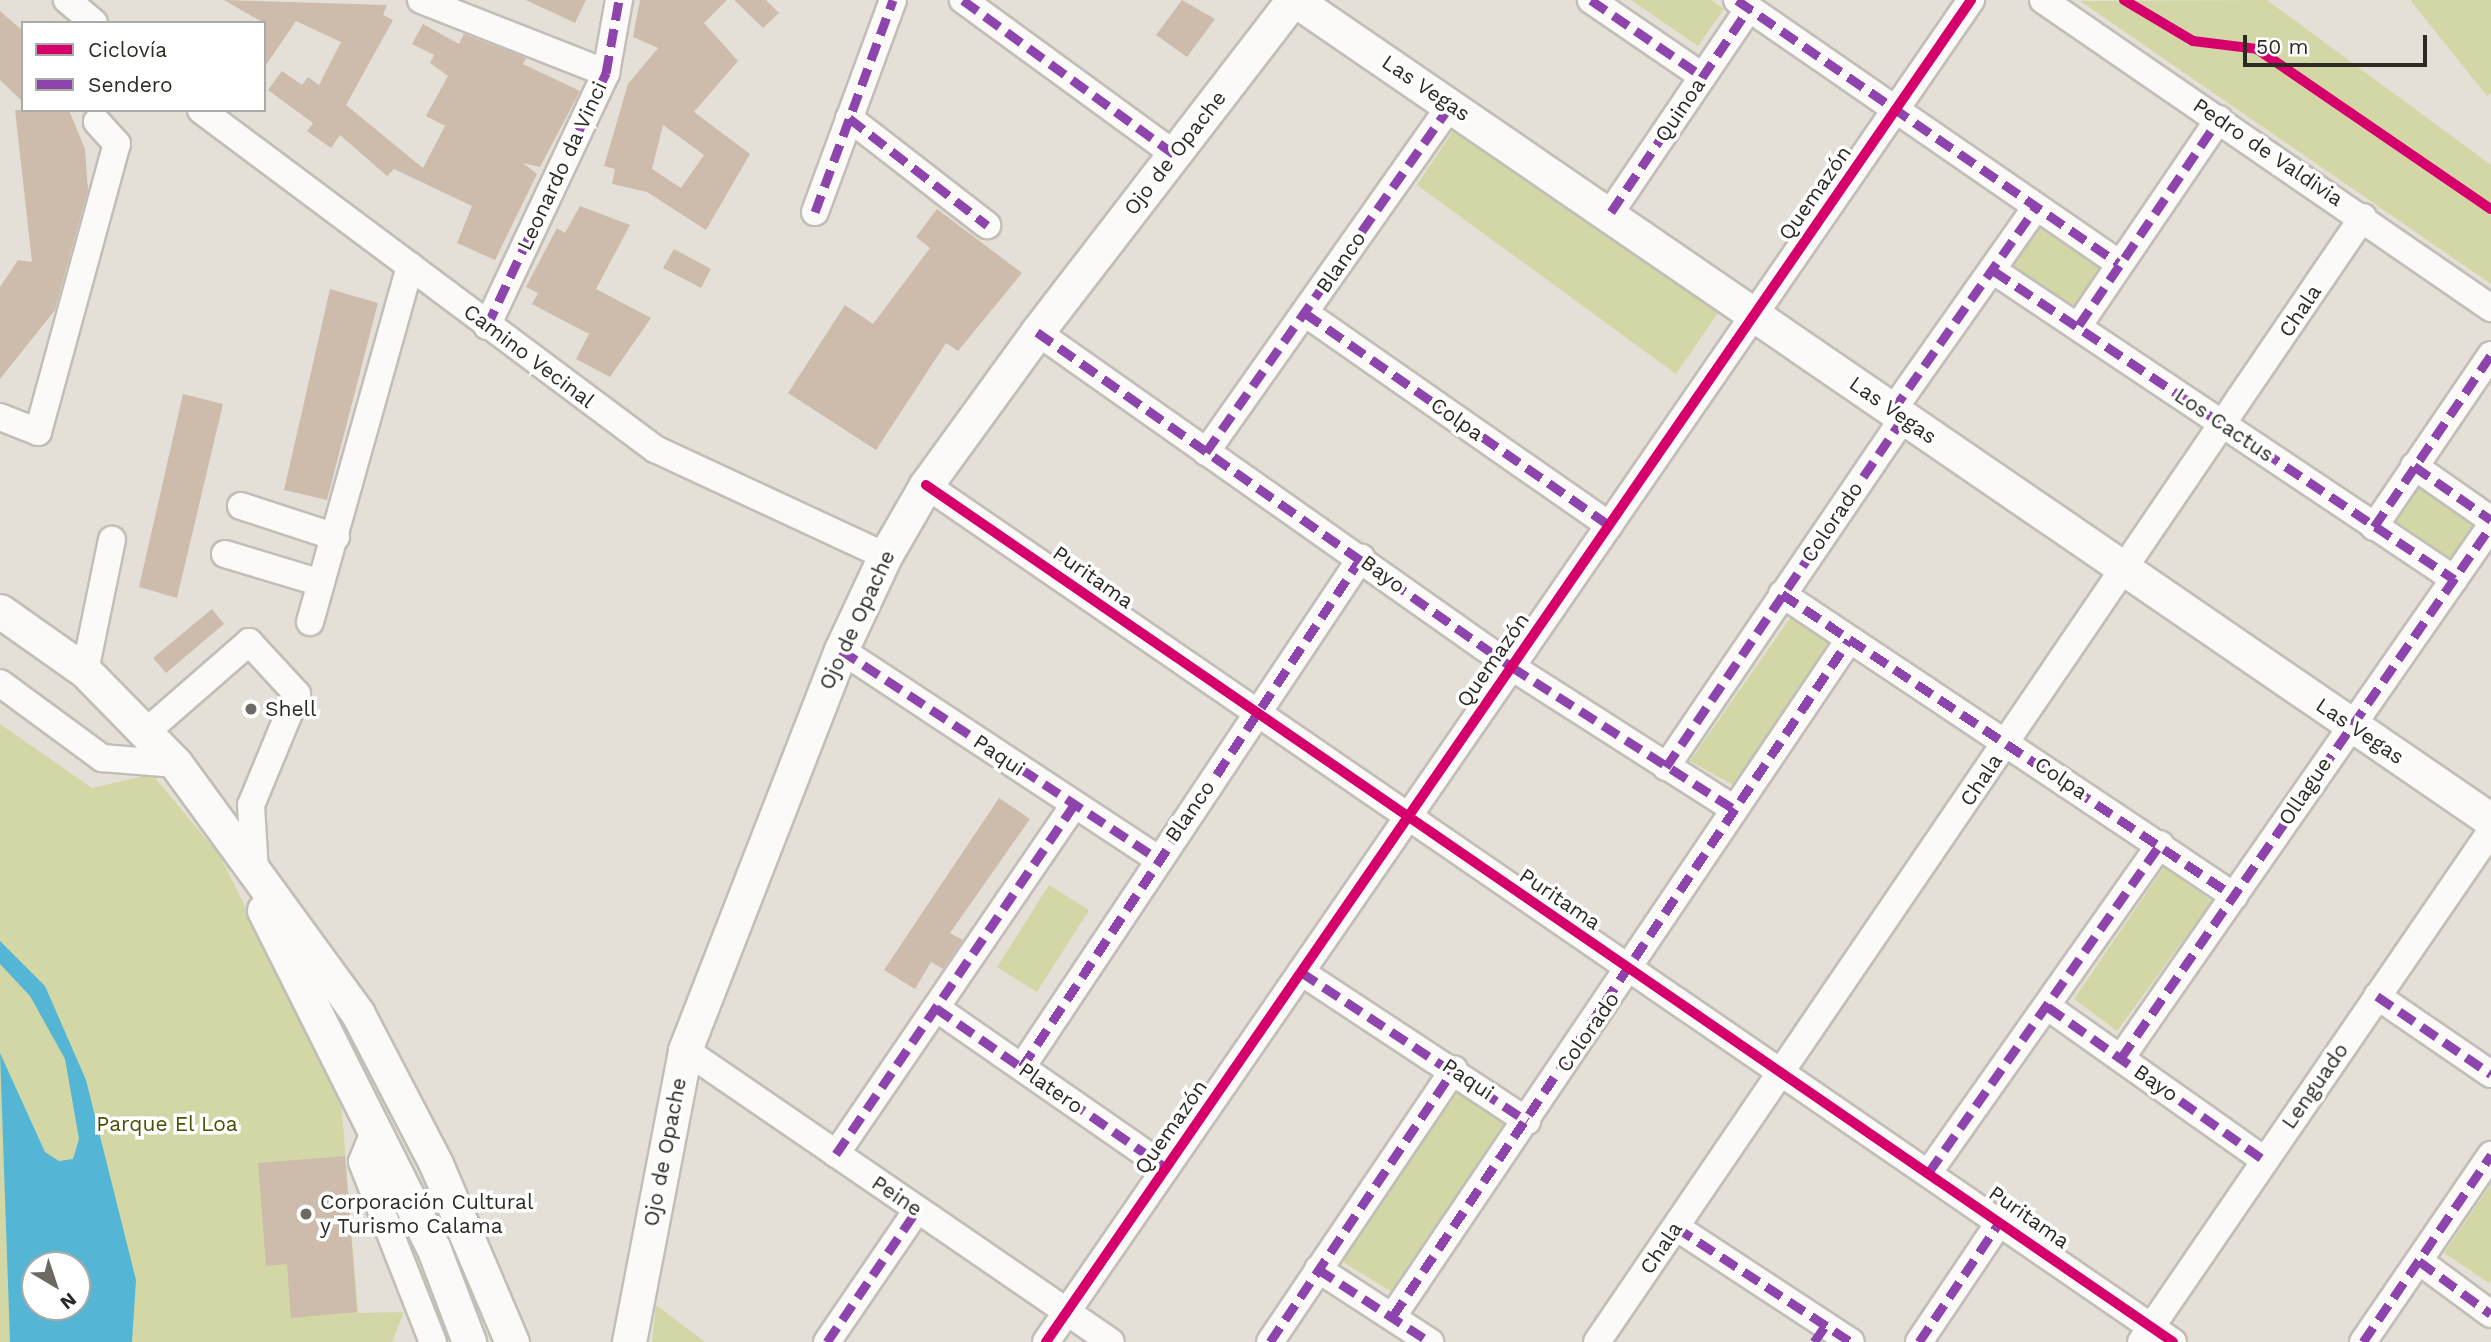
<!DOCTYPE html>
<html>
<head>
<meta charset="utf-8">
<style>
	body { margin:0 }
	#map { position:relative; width:2491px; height:1342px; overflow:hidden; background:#e4e0d7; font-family:"Work Sans",sans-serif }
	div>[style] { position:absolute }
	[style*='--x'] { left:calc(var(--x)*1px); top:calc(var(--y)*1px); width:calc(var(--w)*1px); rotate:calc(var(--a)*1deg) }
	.green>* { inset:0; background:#d3d7a6 }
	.water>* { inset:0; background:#54b6d4 }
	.building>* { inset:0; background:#cdbcab }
	.roads { filter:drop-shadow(2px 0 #c2beb7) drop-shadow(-2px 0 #c2beb7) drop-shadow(0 2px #c2beb7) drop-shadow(0 -2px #c2beb7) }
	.minor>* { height:26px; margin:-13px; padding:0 13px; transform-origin:13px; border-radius:13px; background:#fbfaf9 }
	.major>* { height:33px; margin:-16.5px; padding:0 16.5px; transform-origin:16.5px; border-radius:16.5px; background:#fbfaf9 }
	.quiet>* { height:9px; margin-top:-4.5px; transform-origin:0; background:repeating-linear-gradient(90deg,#8e44ad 0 18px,transparent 0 27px) }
	.cycleway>* { height:10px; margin:-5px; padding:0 5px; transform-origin:5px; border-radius:5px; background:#d6006c }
	.dots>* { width:19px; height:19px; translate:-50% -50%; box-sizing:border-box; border:4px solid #fff; border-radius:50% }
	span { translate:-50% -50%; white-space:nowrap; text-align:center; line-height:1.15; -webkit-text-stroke:7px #fff; paint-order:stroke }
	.street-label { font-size:21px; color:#2d2a24 }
	.poi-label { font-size:21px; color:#2d2a24 }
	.left { translate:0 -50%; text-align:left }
	.park-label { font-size:21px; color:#4a5000 }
	.legend { position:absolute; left:21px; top:21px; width:245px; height:91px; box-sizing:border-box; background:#fff; border:2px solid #abaaa7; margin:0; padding:9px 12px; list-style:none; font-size:21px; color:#2d2a24 }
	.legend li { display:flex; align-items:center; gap:14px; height:35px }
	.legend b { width:35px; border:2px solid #abaaa7 }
	.north { position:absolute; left:21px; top:1251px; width:70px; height:70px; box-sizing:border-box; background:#fff; border:2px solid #abaaa7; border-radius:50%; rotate:141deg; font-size:19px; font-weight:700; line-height:28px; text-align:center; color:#2d2a24 }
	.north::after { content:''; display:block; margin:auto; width:24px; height:32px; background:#6d6a63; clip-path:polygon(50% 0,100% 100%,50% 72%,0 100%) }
	.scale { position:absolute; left:2243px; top:35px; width:184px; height:32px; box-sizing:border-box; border:4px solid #2d2a24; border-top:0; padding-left:9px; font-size:21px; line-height:24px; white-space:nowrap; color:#2d2a24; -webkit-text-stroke:5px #fff; paint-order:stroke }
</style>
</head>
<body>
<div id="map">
	<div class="green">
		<i style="clip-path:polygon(1631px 0,1711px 0,1724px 9px,1698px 46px)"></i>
		<i style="clip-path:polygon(2267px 0,2491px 165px,2491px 284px,2080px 1px)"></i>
		<i style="clip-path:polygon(2410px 0,2491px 0,2491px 93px,2487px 96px)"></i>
		<i style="clip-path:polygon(1459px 122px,1722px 307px,1676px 374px,1417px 185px)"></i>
		<i style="clip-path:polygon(2035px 209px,2118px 263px,2079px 325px,1994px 271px)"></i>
		<i style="clip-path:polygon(2422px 484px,2481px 524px,2454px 566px,2392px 525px)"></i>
		<i style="clip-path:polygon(1795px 611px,1841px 638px,1735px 786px,1690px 761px)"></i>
		<i style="clip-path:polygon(evenodd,0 724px,92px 788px,152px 774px,220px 856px,341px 1100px,358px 1313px,404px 1312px,392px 1342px,0 1342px,0 724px,35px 1265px,77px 1265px,77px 1307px,35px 1307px,35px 1265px)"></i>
		<i style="clip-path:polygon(2164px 867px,2212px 901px,2117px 1031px,2074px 999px)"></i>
		<i style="clip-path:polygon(1049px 885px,1089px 910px,1037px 992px,997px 967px)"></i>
		<i style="clip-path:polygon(1460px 1089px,1516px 1124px,1396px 1295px,1340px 1260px)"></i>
		<i style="clip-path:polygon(2491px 1184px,2491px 1280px,2489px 1283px,2444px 1253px)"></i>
		<i style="clip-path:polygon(656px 1305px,705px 1342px,652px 1342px)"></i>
	</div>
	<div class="water">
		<i style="clip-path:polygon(evenodd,0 941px,45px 986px,86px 1080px,136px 1280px,132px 1342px,10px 1342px,0 1053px,45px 1152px,59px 1161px,73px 1159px,79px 1139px,65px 1059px,30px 996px,0 964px,0 941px,35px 1265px,77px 1265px,77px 1307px,35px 1307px,35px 1265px)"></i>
	</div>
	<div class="building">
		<i style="clip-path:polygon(224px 0,387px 5px,383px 15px,393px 20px,346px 105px,423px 168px,445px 126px,426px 116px,448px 76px,430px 63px,434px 55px,412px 44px,423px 24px,459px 44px,464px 34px,526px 58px,523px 64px,580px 91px,540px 167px,523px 163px,537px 174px,495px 260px,457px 243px,472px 206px,394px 169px,387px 176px,340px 135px,331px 148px,307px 131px,313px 123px,268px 90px,282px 71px,302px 85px,308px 77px,319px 85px,341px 42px,296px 21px,264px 68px,264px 23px)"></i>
		<i style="clip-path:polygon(526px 0,586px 0,575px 23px)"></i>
		<i style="clip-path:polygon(evenodd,640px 0,727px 0,704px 23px,738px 61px,694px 112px,750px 154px,706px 230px,647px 192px,612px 184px,615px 169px,604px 166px,628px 84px,658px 48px,633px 37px,640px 0,663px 125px,704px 155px,681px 188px,652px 169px,663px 125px)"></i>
		<i style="clip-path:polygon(734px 0,766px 0,779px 13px,763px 28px)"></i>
		<i style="clip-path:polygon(1182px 0,1215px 19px,1187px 57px,1156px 35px)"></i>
		<i style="clip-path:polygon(0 11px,23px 31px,23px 102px,0 80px)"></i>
		<i style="clip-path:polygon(15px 110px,69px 110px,85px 149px,88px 190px,55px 310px,0 379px,0 287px,18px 260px,32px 262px)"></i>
		<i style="clip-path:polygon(580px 206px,630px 225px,596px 289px,651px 318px,610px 377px,576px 359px,589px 334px,532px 304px,538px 293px,526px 287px,557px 228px,565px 233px)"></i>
		<i style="clip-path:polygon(937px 209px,1022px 273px,958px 351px,946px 343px,876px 450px,788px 393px,845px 305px,873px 324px,930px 248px,916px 237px)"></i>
		<i style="clip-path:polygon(674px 249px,711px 269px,701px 288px,663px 268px)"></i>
		<i style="clip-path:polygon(330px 289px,378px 303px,327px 500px,284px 490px)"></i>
		<i style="clip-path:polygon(183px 394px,223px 404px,177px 598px,139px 587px)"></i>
		<i style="clip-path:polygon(212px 609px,224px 624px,166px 673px,153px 658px)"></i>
		<i style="clip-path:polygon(999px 798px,1030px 819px,950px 933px,963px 940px,943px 969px,931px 962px,915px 989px,884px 970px)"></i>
		<i style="clip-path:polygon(345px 1156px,357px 1312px,291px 1318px,287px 1264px,266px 1266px,258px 1163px)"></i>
	</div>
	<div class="roads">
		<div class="minor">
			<i style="--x:67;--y:0;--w:35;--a:40"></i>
			<i style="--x:421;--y:0;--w:199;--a:21.5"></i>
			<i style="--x:963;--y:0;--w:261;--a:36.1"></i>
			<i style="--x:1591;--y:0;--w:135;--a:34.4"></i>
			<i style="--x:1737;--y:0;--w:463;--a:34.6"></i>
			<i style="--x:2043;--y:0;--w:544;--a:34.51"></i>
			<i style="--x:201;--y:110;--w:567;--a:36.75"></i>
			<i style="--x:655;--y:449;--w:254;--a:24.9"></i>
			<i style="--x:849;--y:118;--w:175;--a:37.8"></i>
			<i style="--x:815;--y:212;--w:226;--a:-69.8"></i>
			<i style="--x:1611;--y:212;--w:246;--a:-55.9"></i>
			<i style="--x:1994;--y:271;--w:554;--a:33.8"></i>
			<i style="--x:1305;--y:313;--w:371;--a:34.9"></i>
			<i style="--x:2079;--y:325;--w:249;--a:-55.8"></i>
			<i style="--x:487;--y:326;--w:280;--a:-64.8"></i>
			<i style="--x:606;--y:73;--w:74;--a:-79.9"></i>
			<i style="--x:1037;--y:332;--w:581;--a:35.19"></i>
			<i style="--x:1512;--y:667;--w:264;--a:32.6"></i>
			<i style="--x:1893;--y:410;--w:246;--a:-54.8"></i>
			<i style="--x:0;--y:417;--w:41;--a:21.5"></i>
			<i style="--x:38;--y:432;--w:299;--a:-74.7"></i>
			<i style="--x:117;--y:144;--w:30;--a:-132"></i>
			<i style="--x:1206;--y:452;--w:425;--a:-54.8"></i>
			<i style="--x:2414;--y:466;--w:94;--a:35"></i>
			<i style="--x:926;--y:485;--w:1513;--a:34.5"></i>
			<i style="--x:241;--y:506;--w:100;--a:18.1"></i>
			<i style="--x:2374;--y:527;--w:208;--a:-55.8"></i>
			<i style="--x:225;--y:554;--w:100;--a:16.8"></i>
			<i style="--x:1782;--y:594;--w:544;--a:33.75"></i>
			<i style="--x:310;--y:622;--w:370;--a:-74.3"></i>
			<i style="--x:841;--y:650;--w:378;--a:33.4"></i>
			<i style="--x:85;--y:671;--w:134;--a:-78.4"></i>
			<i style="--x:0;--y:683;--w:127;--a:36.3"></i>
			<i style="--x:102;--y:758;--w:74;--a:4.6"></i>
			<i style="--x:146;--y:732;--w:137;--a:-41.1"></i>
			<i style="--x:249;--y:642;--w:71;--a:47.3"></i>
			<i style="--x:297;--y:694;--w:120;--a:112.5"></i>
			<i style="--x:251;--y:805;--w:67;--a:86.6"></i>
			<i style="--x:1666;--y:767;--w:422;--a:-55.8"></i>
			<i style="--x:1301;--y:972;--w:271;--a:33.4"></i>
			<i style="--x:2377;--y:996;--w:138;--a:34.4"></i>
			<i style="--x:2048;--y:1007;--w:265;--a:35.3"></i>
			<i style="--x:936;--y:1008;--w:280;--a:34.8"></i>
			<i style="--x:685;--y:1050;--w:516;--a:34.43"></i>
			<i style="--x:2121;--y:1058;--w:648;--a:-55.18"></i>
			<i style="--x:1022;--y:1067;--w:612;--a:-56.34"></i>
			<i style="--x:374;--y:1132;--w:32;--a:112"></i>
			<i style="--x:362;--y:1162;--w:193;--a:68.5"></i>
			<i style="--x:836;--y:1154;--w:422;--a:-55.7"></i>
			<i style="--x:1929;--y:1172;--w:401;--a:-54.8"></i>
			<i style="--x:1676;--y:1227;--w:209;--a:33.3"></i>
			<i style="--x:2419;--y:1261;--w:89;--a:36.4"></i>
			<i style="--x:1318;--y:1269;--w:134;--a:33.1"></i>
			<i style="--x:1393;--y:1316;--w:815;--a:-56"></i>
			<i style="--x:827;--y:1342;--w:160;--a:-55.7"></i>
			<i style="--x:1046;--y:1342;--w:1630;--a:-55.42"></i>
			<i style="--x:1270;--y:1342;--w:329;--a:-56"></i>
			<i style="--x:1597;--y:1342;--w:1361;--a:-55.75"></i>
			<i style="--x:1919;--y:1342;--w:147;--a:-56.1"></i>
			<i style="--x:2141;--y:1342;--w:619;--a:-55.59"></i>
			<i style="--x:2363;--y:1342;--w:227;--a:-55.6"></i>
		</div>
		<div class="major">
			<i style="--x:1295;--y:0;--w:1450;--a:34.44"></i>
			<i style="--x:0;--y:611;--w:104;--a:35.2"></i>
			<i style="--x:85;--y:671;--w:130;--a:45.6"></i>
			<i style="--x:176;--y:764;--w:309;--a:53.9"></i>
			<i style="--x:358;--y:1014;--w:169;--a:62.5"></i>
			<i style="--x:436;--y:1164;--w:194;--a:66.9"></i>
			<i style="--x:264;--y:910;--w:377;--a:63.4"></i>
			<i style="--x:433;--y:1247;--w:102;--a:69.2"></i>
			<i style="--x:629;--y:1342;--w:297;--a:-79.1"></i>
			<i style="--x:685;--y:1050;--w:429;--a:-68.7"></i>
			<i style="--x:841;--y:650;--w:104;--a:-64.9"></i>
			<i style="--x:885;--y:556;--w:82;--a:-60"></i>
			<i style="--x:926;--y:485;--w:189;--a:-54"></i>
			<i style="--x:1037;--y:332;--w:419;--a:-52.4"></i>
		</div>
	</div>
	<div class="quiet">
		<i style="--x:963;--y:0;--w:261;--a:36.1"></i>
		<i style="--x:1591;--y:0;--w:135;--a:34.4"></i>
		<i style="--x:1737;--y:0;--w:463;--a:34.6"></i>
		<i style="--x:849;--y:118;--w:175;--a:37.8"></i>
		<i style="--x:815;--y:212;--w:226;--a:-69.8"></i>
		<i style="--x:1611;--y:212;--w:246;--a:-55.9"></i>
		<i style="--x:1994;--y:271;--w:554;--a:33.8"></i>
		<i style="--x:1305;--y:313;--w:371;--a:34.9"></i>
		<i style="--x:2079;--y:325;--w:249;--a:-55.8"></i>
		<i style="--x:487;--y:326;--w:280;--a:-64.8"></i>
		<i style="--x:606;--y:73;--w:74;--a:-79.9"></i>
		<i style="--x:1037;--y:332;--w:581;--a:35.19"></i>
		<i style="--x:1512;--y:667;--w:264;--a:32.6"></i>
		<i style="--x:1893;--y:410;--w:246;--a:-54.8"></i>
		<i style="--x:1206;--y:452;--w:425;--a:-54.8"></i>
		<i style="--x:2414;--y:466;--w:94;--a:35"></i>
		<i style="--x:2374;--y:527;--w:208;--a:-55.8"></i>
		<i style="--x:1782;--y:594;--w:544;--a:33.75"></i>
		<i style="--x:841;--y:650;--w:378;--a:33.4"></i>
		<i style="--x:1666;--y:767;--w:422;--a:-55.8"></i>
		<i style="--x:1301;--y:972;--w:271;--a:33.4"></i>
		<i style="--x:2377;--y:996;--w:138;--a:34.4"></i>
		<i style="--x:2048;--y:1007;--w:265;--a:35.3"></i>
		<i style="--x:936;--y:1008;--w:280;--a:34.8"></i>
		<i style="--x:2121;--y:1058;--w:648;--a:-55.18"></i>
		<i style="--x:1022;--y:1067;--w:612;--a:-56.34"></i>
		<i style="--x:836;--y:1154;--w:422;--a:-55.7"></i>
		<i style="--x:1929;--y:1172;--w:401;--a:-54.8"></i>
		<i style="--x:1676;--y:1227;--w:209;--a:33.3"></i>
		<i style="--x:2419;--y:1261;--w:89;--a:36.4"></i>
		<i style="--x:1318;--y:1269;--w:134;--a:33.1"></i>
		<i style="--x:1393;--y:1316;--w:815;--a:-56"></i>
		<i style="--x:827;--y:1342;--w:160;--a:-55.7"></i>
		<i style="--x:1270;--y:1342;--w:329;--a:-56"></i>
		<i style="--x:1814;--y:1342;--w:19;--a:-55"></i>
		<i style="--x:1919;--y:1342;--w:147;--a:-56.1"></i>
		<i style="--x:2363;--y:1342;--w:227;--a:-55.6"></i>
	</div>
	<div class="cycleway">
		<i style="--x:2124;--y:0;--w:80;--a:30.7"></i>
		<i style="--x:2193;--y:41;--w:64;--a:7.1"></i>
		<i style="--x:2257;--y:49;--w:283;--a:34.4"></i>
		<i style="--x:926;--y:485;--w:1513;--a:34.5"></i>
		<i style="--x:1046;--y:1342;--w:1630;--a:-55.42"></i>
	</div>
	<div class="dots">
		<i style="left:251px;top:709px;background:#6d6a63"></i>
		<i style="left:306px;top:1214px;background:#6d6a63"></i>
	</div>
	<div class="street-label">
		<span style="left:1426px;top:88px;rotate:34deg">Las Vegas</span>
		<span style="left:1680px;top:110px;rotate:-56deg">Quinoa</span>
		<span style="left:2268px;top:152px;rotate:34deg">Pedro de Valdivia</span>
		<span style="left:1175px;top:153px;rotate:-52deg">Ojo de Opache</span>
		<span style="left:562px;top:166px;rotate:-65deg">Leonardo da Vinci</span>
		<span style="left:1815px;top:193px;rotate:-55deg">Quemazón</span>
		<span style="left:1341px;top:262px;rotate:-55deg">Blanco</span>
		<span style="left:2300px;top:311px;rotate:-56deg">Chala</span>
		<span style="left:529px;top:356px;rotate:37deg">Camino Vecinal</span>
		<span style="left:1893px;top:410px;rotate:35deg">Las Vegas</span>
		<span style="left:1457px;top:419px;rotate:35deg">Colpa</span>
		<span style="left:2224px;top:425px;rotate:34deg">Los Cactus</span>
		<span style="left:1832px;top:522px;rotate:-56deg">Colorado</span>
		<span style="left:1383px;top:574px;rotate:36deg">Bayo</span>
		<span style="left:1093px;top:577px;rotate:35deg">Puritama</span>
		<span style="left:857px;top:620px;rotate:-65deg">Ojo de Opache</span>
		<span style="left:1493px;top:660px;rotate:-55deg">Quemazón</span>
		<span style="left:2360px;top:731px;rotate:34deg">Las Vegas</span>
		<span style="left:999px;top:755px;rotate:34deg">Paqui</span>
		<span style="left:2061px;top:778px;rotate:34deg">Colpa</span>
		<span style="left:1981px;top:780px;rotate:-56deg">Chala</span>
		<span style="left:2305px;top:791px;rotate:-56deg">Ollague</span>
		<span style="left:1190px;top:811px;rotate:-55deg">Blanco</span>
		<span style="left:1560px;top:899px;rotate:34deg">Puritama</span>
		<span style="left:1588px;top:1032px;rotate:-55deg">Colorado</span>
		<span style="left:1468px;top:1079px;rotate:34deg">Paqui</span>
		<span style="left:2156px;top:1083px;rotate:35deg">Bayo</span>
		<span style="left:2315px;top:1086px;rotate:-55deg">Lenguado</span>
		<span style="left:1051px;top:1088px;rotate:35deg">Platero</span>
		<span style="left:1171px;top:1127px;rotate:-55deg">Quemazón</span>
		<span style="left:665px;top:1152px;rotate:-79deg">Ojo de Opache</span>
		<span style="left:897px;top:1196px;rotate:34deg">Peine</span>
		<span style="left:2029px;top:1217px;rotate:35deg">Puritama</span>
		<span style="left:1661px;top:1248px;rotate:-56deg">Chala</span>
	</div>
	<div class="poi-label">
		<span class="left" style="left:265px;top:709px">Shell</span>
		<span class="left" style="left:320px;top:1214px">Corporación Cultural<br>y Turismo Calama</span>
	</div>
	<div class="park-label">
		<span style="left:167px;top:1124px">Parque El Loa</span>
	</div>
	<ul class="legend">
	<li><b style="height:9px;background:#d6006c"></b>Ciclovía</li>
	<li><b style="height:9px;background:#8e44ad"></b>Sendero</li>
	</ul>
	<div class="north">N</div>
	<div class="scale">50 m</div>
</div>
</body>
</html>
